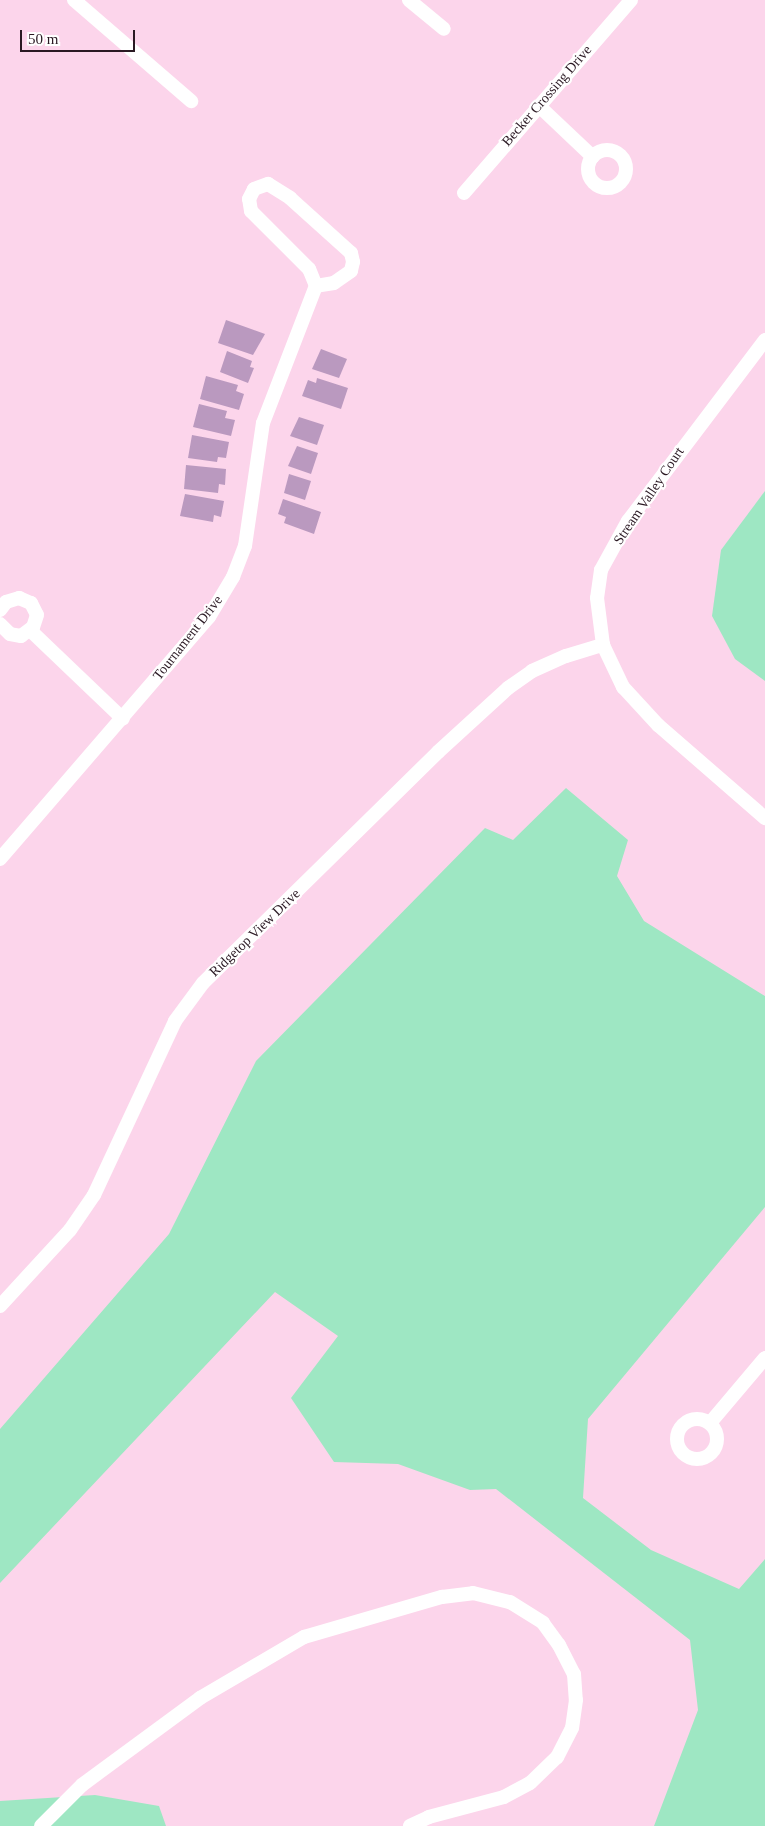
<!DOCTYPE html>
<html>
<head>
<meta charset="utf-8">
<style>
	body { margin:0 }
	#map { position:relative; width:765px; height:1826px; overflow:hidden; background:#fcd5eb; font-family:"Times New Roman",serif }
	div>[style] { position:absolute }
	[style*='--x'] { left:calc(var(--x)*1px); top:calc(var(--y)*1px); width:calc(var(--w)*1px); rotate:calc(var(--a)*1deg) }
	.green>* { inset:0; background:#9ee7c3 }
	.building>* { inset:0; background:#ba99bf }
	.minor>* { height:14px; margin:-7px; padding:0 7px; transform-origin:7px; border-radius:7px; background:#fff }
	.minor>.ring { margin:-7px; padding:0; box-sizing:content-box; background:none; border:14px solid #fff; border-radius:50% }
	span { translate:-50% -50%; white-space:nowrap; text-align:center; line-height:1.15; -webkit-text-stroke:4.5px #fff; paint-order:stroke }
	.street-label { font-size:14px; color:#2a1923 }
	.scale { position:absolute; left:20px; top:30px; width:115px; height:22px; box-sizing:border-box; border:2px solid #2a1923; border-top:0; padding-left:6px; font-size:15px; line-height:18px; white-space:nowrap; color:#2a1923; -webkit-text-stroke:4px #fff; paint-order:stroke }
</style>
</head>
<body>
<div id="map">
	<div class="green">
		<i style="clip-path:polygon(765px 491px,765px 681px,735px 659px,712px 616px,721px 550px)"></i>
		<i style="clip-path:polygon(566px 788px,628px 840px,617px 876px,644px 921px,765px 996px,765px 1207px,588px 1419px,583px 1498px,651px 1550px,739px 1589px,765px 1559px,765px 1826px,654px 1826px,698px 1710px,690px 1640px,496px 1489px,470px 1490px,398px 1464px,334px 1462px,291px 1398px,338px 1336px,275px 1292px,0 1583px,0 1429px,169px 1234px,256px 1061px,485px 828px,513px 840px)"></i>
		<i style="clip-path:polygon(95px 1795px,159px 1806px,166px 1826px,0 1826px,0 1801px)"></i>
	</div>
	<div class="building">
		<i style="clip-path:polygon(226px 320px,265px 334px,253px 355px,218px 343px)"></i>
		<i style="clip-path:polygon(321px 349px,347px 359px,339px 378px,312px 369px)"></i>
		<i style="clip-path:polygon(227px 351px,252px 361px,250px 367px,254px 368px,248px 383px,220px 372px)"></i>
		<i style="clip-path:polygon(206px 376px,238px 385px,236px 391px,244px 394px,239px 410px,200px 399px)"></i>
		<i style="clip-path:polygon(317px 378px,348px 388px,341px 409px,302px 396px,308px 380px,316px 383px)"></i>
		<i style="clip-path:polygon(199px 404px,227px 411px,225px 418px,235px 420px,231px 436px,193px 427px)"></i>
		<i style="clip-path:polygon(299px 417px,324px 425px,317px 445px,290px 436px)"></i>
		<i style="clip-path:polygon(192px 435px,229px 442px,226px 458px,218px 457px,217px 462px,188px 458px)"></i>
		<i style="clip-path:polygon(297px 446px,318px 453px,311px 474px,288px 466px)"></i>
		<i style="clip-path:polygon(186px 465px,226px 469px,225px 485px,219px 484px,218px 493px,184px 489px)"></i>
		<i style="clip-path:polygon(289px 474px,311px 481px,305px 500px,284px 493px)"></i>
		<i style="clip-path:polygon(185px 494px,224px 501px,221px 517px,214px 515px,213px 522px,180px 516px)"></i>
		<i style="clip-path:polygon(283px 499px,321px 512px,314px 534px,284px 523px,286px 517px,278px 514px)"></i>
	</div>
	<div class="minor">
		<i style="--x:74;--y:0;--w:155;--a:40.8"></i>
		<i style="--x:409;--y:0;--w:45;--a:39.6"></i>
		<i style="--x:539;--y:106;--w:74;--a:43.4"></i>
		<i class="ring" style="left:588px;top:150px;width:24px;height:24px"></i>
		<i style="--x:464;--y:193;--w:255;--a:-49.1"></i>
		<i style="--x:765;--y:340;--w:227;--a:127.1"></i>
		<i style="--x:628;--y:521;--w:56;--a:118.9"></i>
		<i style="--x:601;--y:570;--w:28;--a:98"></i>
		<i style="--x:597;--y:598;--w:47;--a:82.7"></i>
		<i style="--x:603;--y:645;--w:47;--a:64.5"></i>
		<i style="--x:623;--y:687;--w:52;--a:47.4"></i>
		<i style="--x:658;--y:725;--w:142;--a:41"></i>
		<i style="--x:0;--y:610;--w:10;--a:-53"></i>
		<i style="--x:6;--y:602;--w:14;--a:-17"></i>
		<i style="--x:19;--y:598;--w:13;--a:23"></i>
		<i style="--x:31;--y:603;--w:13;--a:63"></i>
		<i style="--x:37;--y:615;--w:13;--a:108"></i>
		<i style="--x:33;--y:627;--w:15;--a:143"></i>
		<i style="--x:21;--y:636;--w:11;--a:-170"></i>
		<i style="--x:10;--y:634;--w:14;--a:-135"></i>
		<i style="--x:31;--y:631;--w:127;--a:43.7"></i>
		<i style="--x:0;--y:859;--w:320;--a:-49.2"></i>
		<i style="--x:209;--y:617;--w:47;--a:-59"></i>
		<i style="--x:233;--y:577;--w:33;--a:-69"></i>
		<i style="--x:245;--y:546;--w:124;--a:-81.7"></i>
		<i style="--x:263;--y:423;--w:147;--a:-68.9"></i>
		<i style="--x:316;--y:286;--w:18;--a:-112"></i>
		<i style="--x:309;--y:269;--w:82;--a:-135"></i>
		<i style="--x:251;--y:211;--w:12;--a:-99"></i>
		<i style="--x:249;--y:199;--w:11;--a:-63"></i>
		<i style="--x:254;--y:189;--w:15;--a:-20"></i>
		<i style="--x:268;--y:184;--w:26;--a:32"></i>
		<i style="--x:290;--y:198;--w:82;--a:42"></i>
		<i style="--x:351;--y:253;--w:9;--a:77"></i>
		<i style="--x:353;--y:262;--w:9;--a:103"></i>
		<i style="--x:351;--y:271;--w:21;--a:145"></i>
		<i style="--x:334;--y:283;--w:18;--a:171"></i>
		<i style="--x:0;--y:1306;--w:103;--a:-47.4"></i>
		<i style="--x:70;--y:1230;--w:42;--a:-55.6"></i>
		<i style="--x:94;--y:1195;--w:192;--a:-65"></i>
		<i style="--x:175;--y:1021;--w:47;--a:-53.6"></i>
		<i style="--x:203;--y:983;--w:330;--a:-44.5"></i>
		<i style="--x:438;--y:752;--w:95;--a:-42.4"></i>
		<i style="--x:508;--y:688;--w:29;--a:-35"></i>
		<i style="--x:532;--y:671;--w:37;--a:-24"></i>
		<i style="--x:566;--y:656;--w:39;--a:-17"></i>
		<i class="ring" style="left:677px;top:1419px;width:26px;height:26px"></i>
		<i style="--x:710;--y:1423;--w:85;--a:-49.8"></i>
		<i style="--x:41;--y:1826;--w:58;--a:-45"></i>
		<i style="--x:82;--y:1785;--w:147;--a:-36.4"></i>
		<i style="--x:200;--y:1698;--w:121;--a:-30.4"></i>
		<i style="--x:304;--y:1637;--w:144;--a:-16.2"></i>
		<i style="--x:442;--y:1597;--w:31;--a:-7"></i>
		<i style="--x:473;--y:1593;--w:38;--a:14"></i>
		<i style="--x:510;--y:1602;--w:39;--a:32"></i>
		<i style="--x:543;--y:1623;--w:27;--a:54"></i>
		<i style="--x:559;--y:1645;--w:33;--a:63"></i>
		<i style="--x:574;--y:1674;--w:26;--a:86"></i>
		<i style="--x:576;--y:1700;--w:28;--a:98"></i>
		<i style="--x:572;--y:1728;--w:33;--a:117"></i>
		<i style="--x:557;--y:1757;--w:37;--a:136"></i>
		<i style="--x:530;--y:1783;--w:30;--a:152"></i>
		<i style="--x:504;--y:1797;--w:78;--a:165.1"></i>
		<i style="--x:429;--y:1817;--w:21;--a:155"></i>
	</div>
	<div class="street-label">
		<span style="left:547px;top:96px;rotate:-49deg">Becker Crossing Drive</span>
		<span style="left:649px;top:496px;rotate:-56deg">Stream Valley Court</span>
		<span style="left:188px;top:638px;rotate:-52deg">Tournament Drive</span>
		<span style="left:255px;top:933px;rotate:-44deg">Ridgetop View Drive</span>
	</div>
	<div class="scale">50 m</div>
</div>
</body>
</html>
